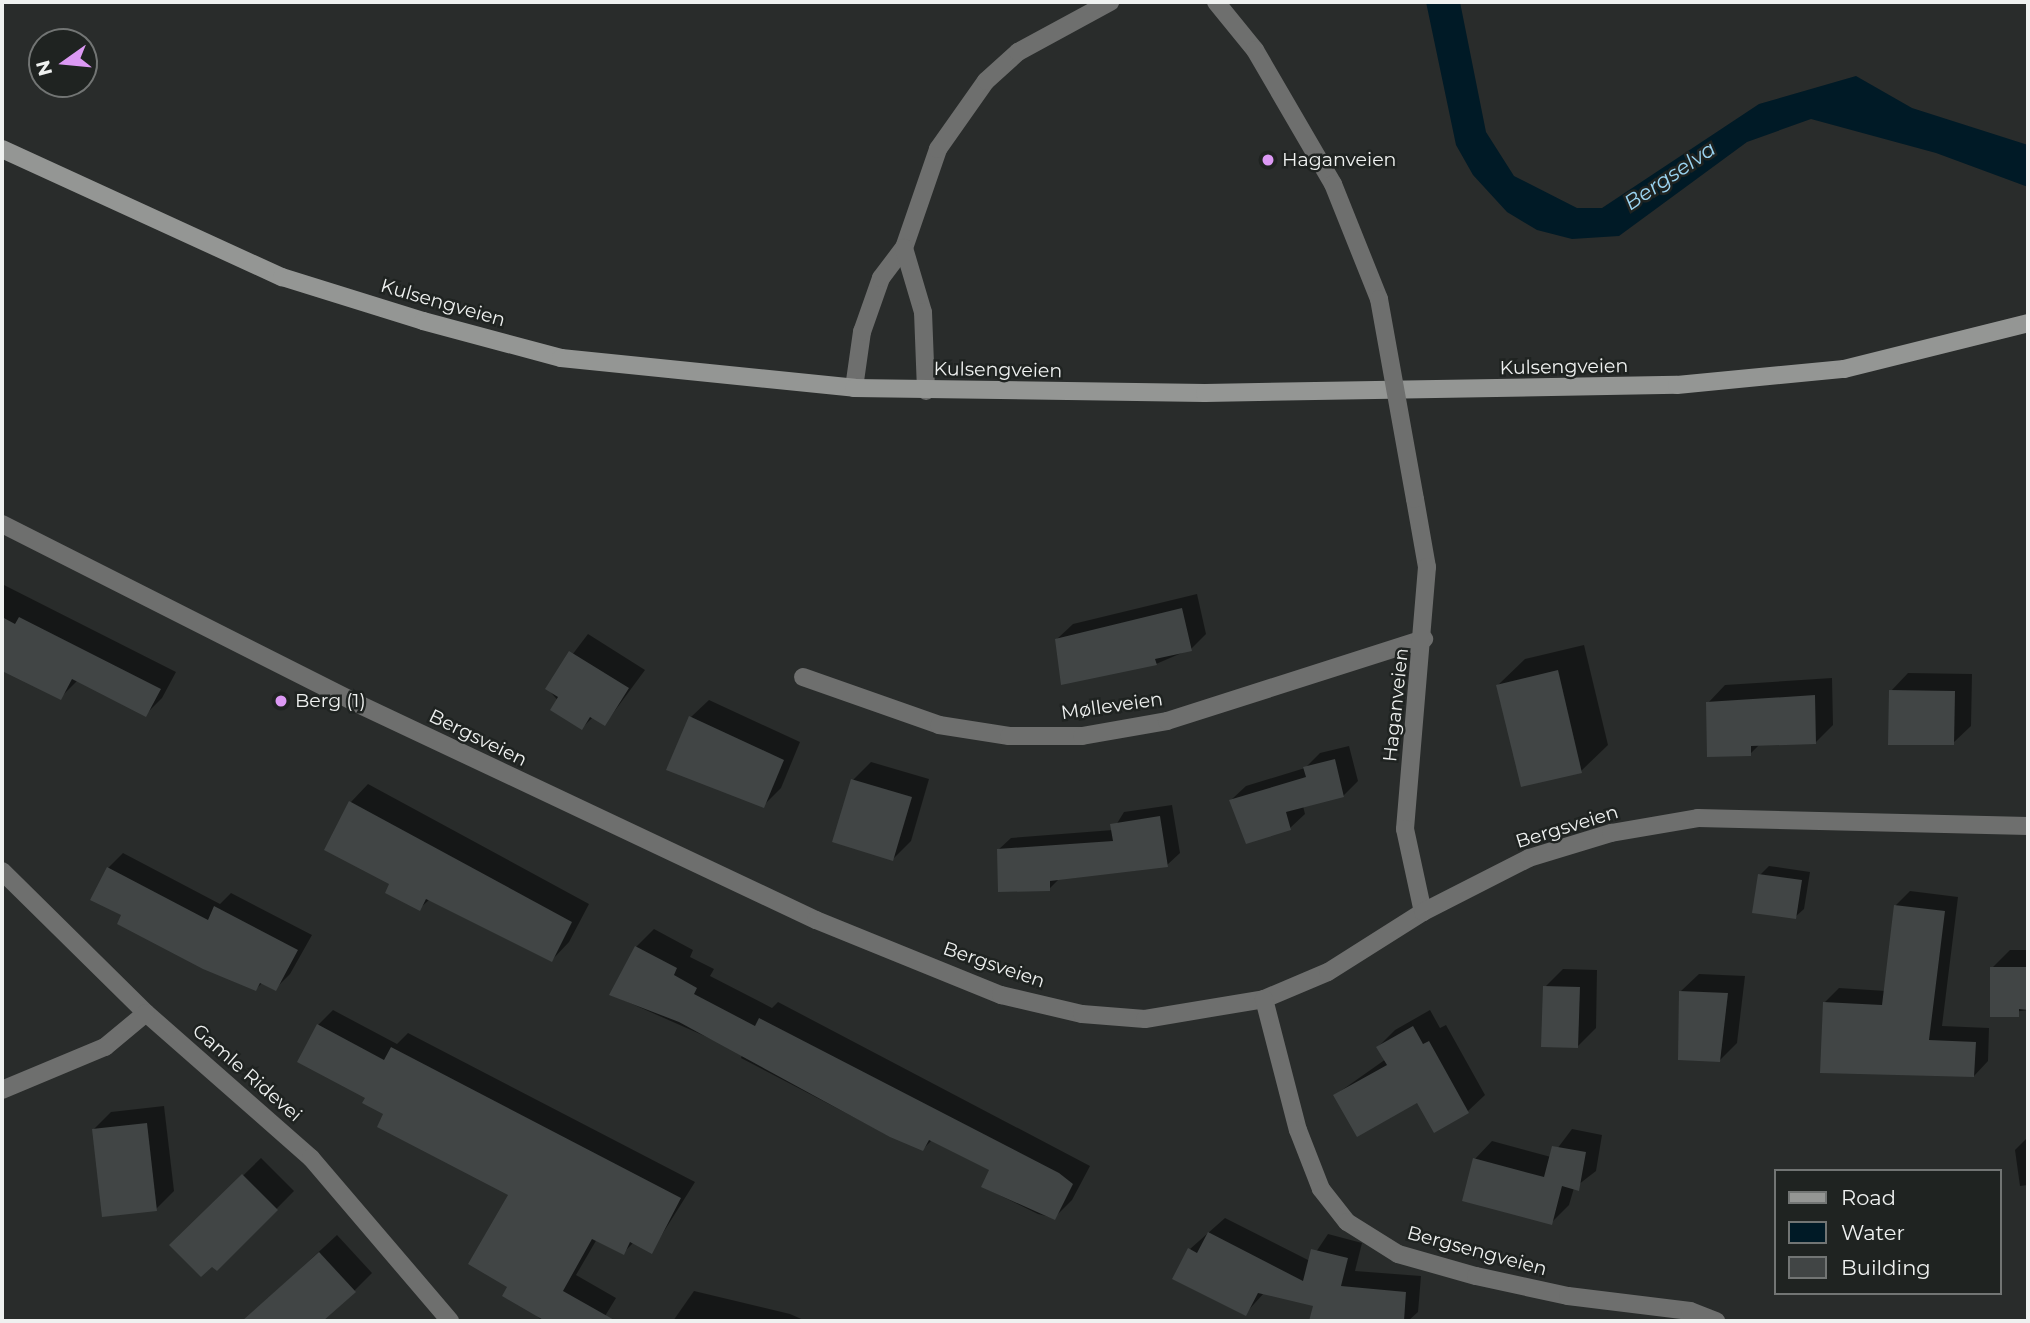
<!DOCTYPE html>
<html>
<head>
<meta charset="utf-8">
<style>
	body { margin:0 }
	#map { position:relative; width:2030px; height:1323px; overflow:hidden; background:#292c2b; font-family:Montserrat,sans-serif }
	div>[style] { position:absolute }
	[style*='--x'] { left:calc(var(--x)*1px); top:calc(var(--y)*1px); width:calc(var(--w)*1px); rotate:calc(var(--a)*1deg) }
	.water>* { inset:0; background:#001a26 }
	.shadow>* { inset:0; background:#0007 }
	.building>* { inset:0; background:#414545 }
	.lane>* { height:18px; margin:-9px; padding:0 9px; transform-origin:9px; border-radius:9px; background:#6e6f6e }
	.street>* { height:18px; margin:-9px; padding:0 9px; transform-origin:9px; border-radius:9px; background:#6e6f6e }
	.secondary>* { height:18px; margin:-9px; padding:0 9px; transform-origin:9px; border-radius:9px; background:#949694 }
	.street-bridge>* { height:18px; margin:-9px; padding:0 9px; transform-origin:9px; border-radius:9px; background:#6e6f6e }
	.dots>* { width:19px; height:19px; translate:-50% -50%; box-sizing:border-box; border:4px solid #1f2321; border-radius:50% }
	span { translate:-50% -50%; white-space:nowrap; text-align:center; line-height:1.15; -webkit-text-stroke:5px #1f2321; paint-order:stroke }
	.poi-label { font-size:19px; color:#eff1f0 }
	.left { translate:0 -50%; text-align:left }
	.street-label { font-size:19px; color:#eff1f0 }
	.water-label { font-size:21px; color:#9bd4f1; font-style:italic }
	.frame { position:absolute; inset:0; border:4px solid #eff1f0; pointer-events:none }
	.legend { position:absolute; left:1774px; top:1169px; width:228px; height:126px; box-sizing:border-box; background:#1f2321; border:2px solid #727574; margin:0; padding:9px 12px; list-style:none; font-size:21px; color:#eff1f0 }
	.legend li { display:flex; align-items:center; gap:14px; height:35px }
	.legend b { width:35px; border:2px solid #727574 }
	.north { position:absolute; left:28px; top:28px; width:70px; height:70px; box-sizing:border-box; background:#1f2321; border:2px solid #727574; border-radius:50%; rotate:255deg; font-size:19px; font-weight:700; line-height:28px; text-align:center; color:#eff1f0 }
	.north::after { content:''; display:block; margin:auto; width:24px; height:32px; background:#dc99f4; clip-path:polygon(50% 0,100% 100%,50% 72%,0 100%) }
</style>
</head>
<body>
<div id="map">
	<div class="water">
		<i style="clip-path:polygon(1426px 2px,1460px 2px,1486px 132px,1514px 176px,1577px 208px,1602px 208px,1759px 104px,1856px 76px,1912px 108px,2028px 145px,2028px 187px,1936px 153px,1811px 119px,1747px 142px,1619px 236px,1572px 239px,1537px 230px,1507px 212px,1473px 175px,1456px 145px)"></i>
	</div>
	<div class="shadow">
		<i style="clip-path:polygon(2px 584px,176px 672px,162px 698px,145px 715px,78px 680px,61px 697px,2px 668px)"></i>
		<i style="clip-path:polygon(1197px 594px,1206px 634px,1191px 649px,1156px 664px,1057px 639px,1073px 624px)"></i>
		<i style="clip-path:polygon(588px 634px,645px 670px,605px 724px,593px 717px,582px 728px,547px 688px)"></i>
		<i style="clip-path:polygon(1584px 645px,1608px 745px,1581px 771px,1498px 685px,1525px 659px)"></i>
		<i style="clip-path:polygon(1908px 673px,1972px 674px,1971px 726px,1953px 743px,1891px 691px)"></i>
		<i style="clip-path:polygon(1832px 678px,1833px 725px,1815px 743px,1760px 744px,1750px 754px,1708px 703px,1725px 685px)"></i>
		<i style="clip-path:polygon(709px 700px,800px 742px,781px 788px,763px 806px,691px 717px)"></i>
		<i style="clip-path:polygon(1349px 746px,1358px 781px,1343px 796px,1303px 806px,1305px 814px,1290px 828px,1231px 800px,1246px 786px,1305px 768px,1320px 753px)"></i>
		<i style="clip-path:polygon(871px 762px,929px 779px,911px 841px,893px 859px,853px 780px)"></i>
		<i style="clip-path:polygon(368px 784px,589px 904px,569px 942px,552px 960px,430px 899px,419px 909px,392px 883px,326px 849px,351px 802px)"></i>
		<i style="clip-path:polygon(1172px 805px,1180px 853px,1167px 865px,1060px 878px,1049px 889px,998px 850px,1011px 838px,1113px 830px,1124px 812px)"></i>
		<i style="clip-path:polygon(123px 853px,220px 904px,231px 893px,312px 935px,290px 974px,275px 989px,263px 982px,256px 989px,124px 914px,108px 868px)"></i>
		<i style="clip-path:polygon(1769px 866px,1810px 872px,1804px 909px,1795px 917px,1760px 875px)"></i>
		<i style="clip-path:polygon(1910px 891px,1958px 897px,1942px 1026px,1989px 1028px,1988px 1061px,1974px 1076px,1825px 1002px,1839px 988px,1886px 991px,1896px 905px)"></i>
		<i style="clip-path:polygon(654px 929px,693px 950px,690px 957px,714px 969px,710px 976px,772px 1008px,778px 1002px,1090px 1166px,1072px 1200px,1054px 1218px,1038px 1214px,983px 1187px,992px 1170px,933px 1139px,923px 1149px,890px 1136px,741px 1058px,743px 1053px,612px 995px,636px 947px)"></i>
		<i style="clip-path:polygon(2010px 950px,2028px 950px,2028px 1010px,1992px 1015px,1992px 968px)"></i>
		<i style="clip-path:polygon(1563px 969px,1597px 970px,1596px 1028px,1578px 1046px,1545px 987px)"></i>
		<i style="clip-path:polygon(1699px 974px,1745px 976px,1737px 1043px,1720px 1060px,1681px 991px)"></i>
		<i style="clip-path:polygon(333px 1010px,397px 1044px,408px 1033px,695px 1182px,651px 1252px,634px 1242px,623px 1253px,597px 1239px,576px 1275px,616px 1298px,602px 1321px,542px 1321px,509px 1286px,510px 1194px,367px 1097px,318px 1025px)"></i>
		<i style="clip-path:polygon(1430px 1010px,1440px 1028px,1446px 1025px,1485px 1095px,1468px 1111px,1435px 1130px,1418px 1101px,1335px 1095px,1386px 1059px,1378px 1047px,1395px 1030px)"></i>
		<i style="clip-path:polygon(164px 1106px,174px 1191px,156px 1209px,93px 1130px,111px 1112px)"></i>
		<i style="clip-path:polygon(1572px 1129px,1602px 1135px,1596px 1171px,1574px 1188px,1569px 1205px,1551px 1223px,1475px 1159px,1492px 1141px,1551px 1157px)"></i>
		<i style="clip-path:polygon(2028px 1137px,2028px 1185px,2020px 1186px,2015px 1150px)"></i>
		<i style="clip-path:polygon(261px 1158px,294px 1191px,217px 1269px,172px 1245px)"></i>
		<i style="clip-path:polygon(1225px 1218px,1310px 1261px,1328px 1234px,1362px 1243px,1355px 1271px,1421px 1276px,1418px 1312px,1408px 1321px,1310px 1321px,1315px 1305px,1264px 1293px,1245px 1314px,1190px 1249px)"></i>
		<i style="clip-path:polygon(337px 1235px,372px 1273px,354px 1291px,318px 1321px,244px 1321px)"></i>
		<i style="clip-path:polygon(694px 1291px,790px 1314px,806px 1321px,673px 1321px)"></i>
	</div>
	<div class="building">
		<i style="clip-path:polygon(1182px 608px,1192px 651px,1155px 659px,1157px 665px,1061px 685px,1055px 639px)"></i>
		<i style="clip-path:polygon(2px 617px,15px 624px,19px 617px,161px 689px,146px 717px,72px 679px,61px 700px,2px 671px)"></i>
		<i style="clip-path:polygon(569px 651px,629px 688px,605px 726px,590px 717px,582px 730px,550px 710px,558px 697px,545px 689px)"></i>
		<i style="clip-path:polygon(1558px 670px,1582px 773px,1521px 787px,1496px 685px)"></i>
		<i style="clip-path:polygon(1889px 690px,1955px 691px,1954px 745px,1888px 745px)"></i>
		<i style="clip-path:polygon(1815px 695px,1816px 744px,1751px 746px,1751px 756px,1707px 757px,1706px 702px)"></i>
		<i style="clip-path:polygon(689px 716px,784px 760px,764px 808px,666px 770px)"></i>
		<i style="clip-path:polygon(1335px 759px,1344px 797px,1286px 812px,1291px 830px,1246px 844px,1229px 800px,1306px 777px,1303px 767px)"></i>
		<i style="clip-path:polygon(851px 779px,912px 797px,893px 861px,832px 842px)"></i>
		<i style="clip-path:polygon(349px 801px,572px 922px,552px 962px,426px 899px,420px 911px,385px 893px,389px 884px,324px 850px)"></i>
		<i style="clip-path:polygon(1160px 816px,1168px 867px,1050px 881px,1050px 891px,998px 892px,997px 849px,1113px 841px,1110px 824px)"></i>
		<i style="clip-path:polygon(107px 867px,208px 920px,214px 906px,298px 950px,276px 991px,260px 983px,256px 991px,203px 969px,117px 924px,121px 915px,90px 900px)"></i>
		<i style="clip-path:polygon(1758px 874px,1802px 880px,1796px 919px,1752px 913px)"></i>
		<i style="clip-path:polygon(1894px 905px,1945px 911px,1929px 1040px,1976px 1042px,1974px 1077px,1820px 1073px,1823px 1002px,1882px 1005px)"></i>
		<i style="clip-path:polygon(635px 946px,677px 968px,674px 975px,697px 988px,694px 994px,755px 1026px,759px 1018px,1059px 1173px,1073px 1184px,1055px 1220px,981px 1187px,989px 1170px,929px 1140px,923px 1151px,890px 1137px,679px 1022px,609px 995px)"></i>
		<i style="clip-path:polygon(1990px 967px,2028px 967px,2028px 1010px,2019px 1009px,2019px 1017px,1990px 1017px)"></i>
		<i style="clip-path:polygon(1543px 986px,1580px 987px,1578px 1048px,1541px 1047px)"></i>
		<i style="clip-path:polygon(1679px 991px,1728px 993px,1720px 1062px,1678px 1060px)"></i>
		<i style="clip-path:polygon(317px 1024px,384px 1060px,391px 1047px,681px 1198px,652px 1254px,630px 1242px,624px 1255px,592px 1239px,563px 1291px,616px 1321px,545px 1321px,502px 1296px,507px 1287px,468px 1264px,508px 1195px,377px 1127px,383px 1114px,362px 1103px,365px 1098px,297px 1062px)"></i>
		<i style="clip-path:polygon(1413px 1026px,1423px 1044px,1429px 1041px,1469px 1113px,1434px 1133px,1417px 1103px,1357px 1137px,1333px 1095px,1387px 1065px,1376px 1047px)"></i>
		<i style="clip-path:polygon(147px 1123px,157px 1211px,102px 1217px,92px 1129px)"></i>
		<i style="clip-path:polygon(1552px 1146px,1586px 1152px,1579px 1191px,1562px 1186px,1552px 1225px,1462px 1201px,1473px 1158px,1544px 1177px)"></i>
		<i style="clip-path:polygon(242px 1174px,278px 1210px,217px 1271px,212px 1267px,201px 1277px,169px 1245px)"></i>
		<i style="clip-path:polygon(1208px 1232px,1303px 1281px,1311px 1249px,1348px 1258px,1341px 1286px,1406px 1292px,1404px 1321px,1309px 1321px,1313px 1306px,1258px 1293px,1246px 1316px,1172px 1279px,1188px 1248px,1197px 1253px)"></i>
		<i style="clip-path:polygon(319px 1252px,356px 1292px,323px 1321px,242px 1321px)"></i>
	</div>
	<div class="lane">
		<i style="--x:803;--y:677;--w:144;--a:19.4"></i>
		<i style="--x:939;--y:725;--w:71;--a:8.9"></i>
		<i style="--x:1009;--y:736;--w:73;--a:0"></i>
		<i style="--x:1082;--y:736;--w:86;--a:-10"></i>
		<i style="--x:1167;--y:721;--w:270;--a:-17.7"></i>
	</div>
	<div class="street">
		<i style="--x:1216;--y:2;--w:62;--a:50.9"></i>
		<i style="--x:1255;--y:50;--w:155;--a:59.8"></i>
		<i style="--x:1333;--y:184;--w:124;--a:68.2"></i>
		<i style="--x:904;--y:248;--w:105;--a:-71"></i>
		<i style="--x:938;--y:149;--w:83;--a:-54.8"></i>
		<i style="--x:986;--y:81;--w:43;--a:-42.2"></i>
		<i style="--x:1018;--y:52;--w:105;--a:-28.5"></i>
		<i style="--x:854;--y:388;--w:57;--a:-81.9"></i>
		<i style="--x:862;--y:332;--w:57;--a:-70.6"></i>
		<i style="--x:881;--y:278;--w:38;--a:-53"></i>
		<i style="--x:904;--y:248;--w:67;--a:73.5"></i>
		<i style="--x:923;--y:312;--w:79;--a:87.8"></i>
		<i style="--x:1415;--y:499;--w:69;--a:80"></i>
		<i style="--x:1427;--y:567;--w:263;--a:94.8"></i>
		<i style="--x:1405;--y:829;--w:85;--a:77.8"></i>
		<i style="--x:2;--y:524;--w:394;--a:26.8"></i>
		<i style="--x:354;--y:702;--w:511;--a:25.26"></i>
		<i style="--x:816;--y:920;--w:200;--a:22.1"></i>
		<i style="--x:1001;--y:995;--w:83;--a:13.2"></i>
		<i style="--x:1082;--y:1014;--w:63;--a:4.5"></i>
		<i style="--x:1145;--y:1019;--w:121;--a:-9.5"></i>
		<i style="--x:1264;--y:999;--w:69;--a:-22.9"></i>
		<i style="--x:1328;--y:972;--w:112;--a:-32.3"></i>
		<i style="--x:1423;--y:912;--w:119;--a:-27"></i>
		<i style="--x:1529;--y:858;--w:86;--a:-17"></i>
		<i style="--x:1611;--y:833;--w:88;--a:-9.8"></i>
		<i style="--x:1698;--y:818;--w:330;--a:1.4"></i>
		<i style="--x:2;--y:871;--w:202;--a:44.6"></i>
		<i style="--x:146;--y:1013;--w:220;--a:41.3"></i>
		<i style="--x:311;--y:1158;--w:214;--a:49.5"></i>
		<i style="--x:1264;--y:999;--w:135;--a:75.5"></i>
		<i style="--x:1298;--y:1130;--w:63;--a:68.7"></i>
		<i style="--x:1321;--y:1189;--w:42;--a:51.8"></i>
		<i style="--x:1347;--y:1222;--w:60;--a:32.1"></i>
		<i style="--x:1398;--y:1254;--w:81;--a:15.8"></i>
		<i style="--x:1476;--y:1276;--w:94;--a:12.3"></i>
		<i style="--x:1568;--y:1296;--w:123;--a:7"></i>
		<i style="--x:1690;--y:1311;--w:28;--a:21"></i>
		<i style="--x:2;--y:1090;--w:112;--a:-22.7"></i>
		<i style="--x:105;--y:1047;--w:53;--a:-39.7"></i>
	</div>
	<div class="secondary">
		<i style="--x:2;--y:149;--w:308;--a:24.6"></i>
		<i style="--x:282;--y:277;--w:148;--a:17.3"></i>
		<i style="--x:423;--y:321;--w:143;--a:15"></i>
		<i style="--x:561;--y:358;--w:295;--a:5.8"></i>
		<i style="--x:854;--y:388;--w:351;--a:0.8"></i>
		<i style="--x:1205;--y:393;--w:472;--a:-1"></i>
		<i style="--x:1677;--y:385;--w:168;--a:-5.5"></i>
		<i style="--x:1844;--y:369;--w:190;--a:-14"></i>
	</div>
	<div class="street-bridge">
		<i style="--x:1379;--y:299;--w:203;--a:79.8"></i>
	</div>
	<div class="dots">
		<i style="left:1268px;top:160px;background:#dc99f4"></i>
		<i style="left:281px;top:701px;background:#dc99f4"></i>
	</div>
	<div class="poi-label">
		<span class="left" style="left:1282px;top:160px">Haganveien</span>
		<span class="left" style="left:295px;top:701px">Berg (1)</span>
	</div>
	<div class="street-label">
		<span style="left:443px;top:303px;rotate:16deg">Kulsengveien</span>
		<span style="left:1564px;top:367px;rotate:-1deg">Kulsengveien</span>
		<span style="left:998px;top:370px;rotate:1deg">Kulsengveien</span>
		<span style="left:1396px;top:705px;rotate:-84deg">Haganveien</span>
		<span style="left:1112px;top:706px;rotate:-8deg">Mølleveien</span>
		<span style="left:478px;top:738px;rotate:26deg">Bergsveien</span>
		<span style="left:1567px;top:827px;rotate:-17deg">Bergsveien</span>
		<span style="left:994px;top:965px;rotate:19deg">Bergsveien</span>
		<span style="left:247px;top:1073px;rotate:41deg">Gamle Ridevei</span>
		<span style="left:1477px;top:1251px;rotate:15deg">Bergsengveien</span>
	</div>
	<div class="water-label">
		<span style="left:1670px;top:176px;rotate:-34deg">Bergselva</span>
	</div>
	<div class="frame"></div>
	<ul class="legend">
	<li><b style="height:9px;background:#949694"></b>Road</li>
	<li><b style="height:19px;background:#001a26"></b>Water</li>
	<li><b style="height:19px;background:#414545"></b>Building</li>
	</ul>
	<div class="north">N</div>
</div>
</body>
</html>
